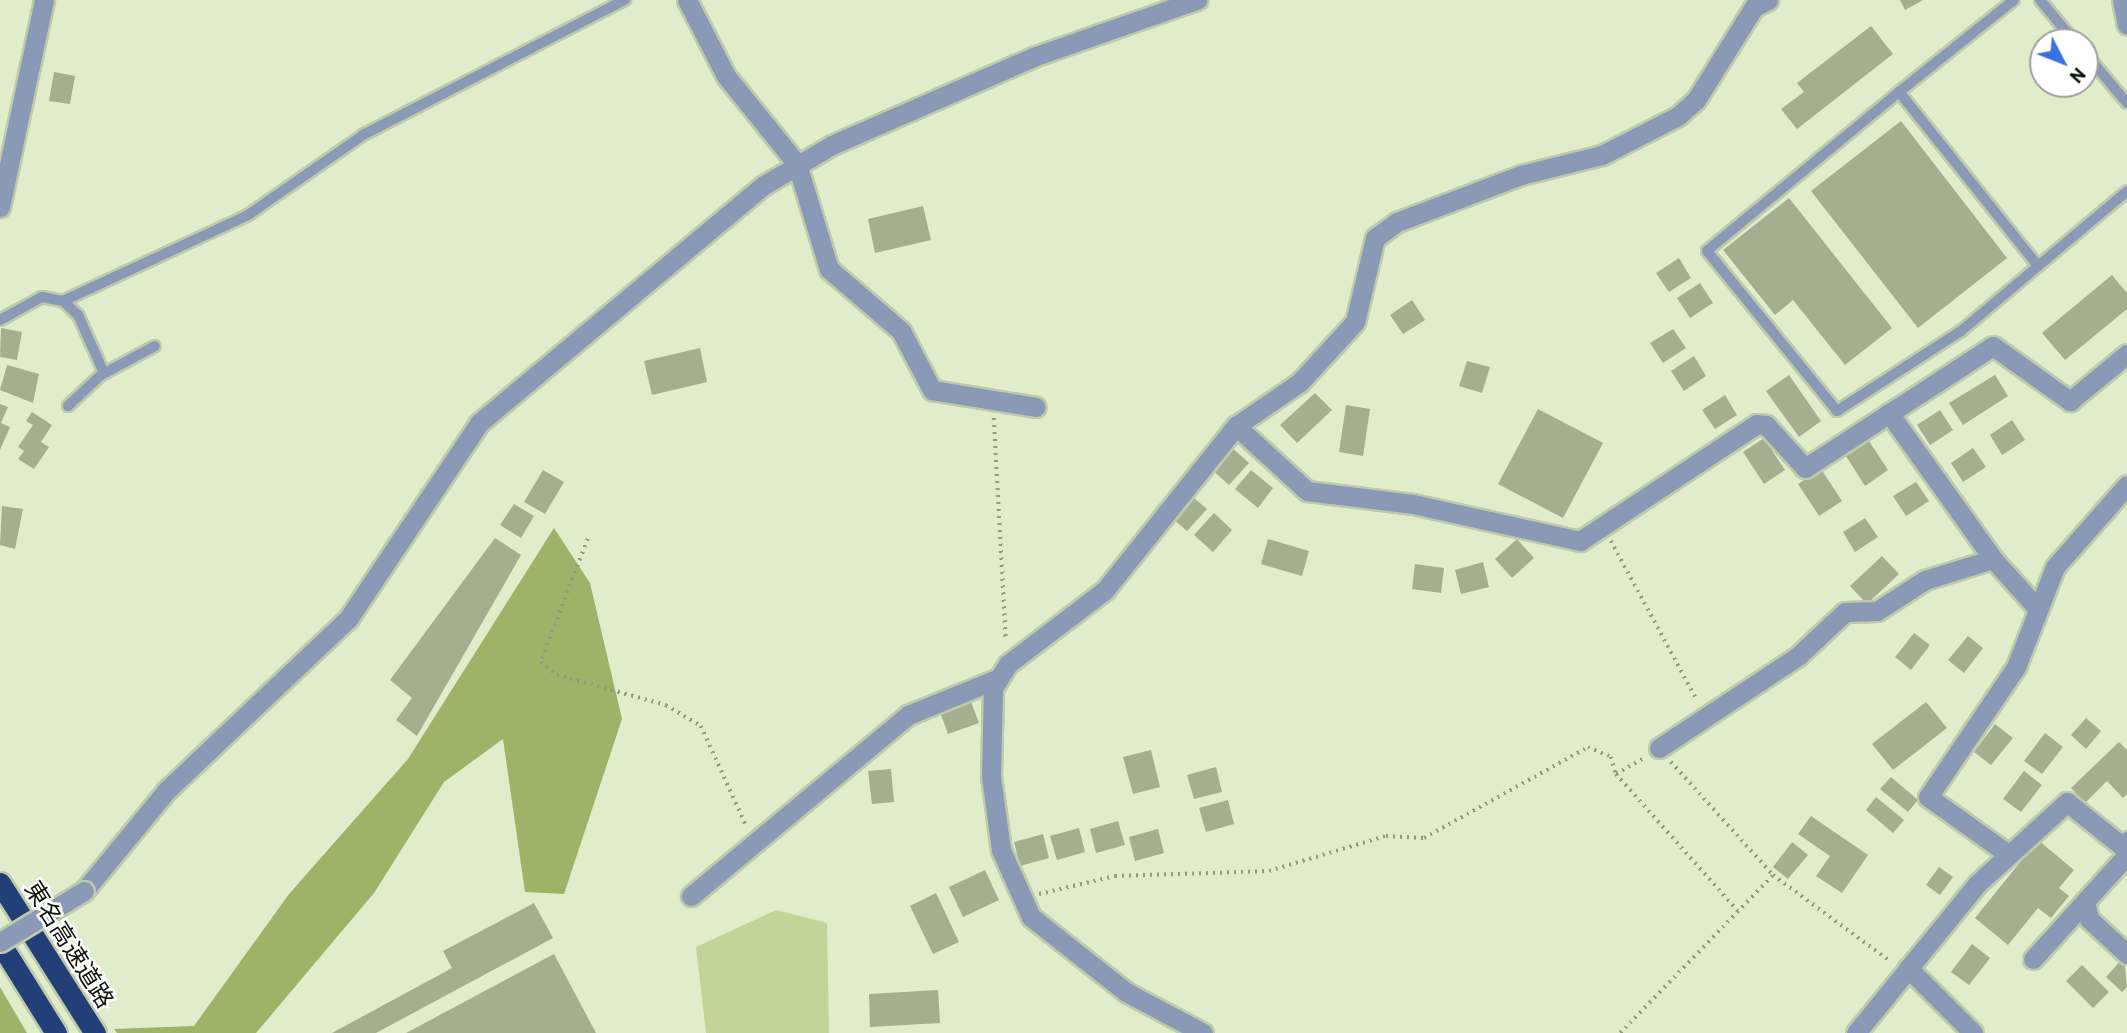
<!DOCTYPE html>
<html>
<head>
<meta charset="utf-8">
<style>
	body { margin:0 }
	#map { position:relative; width:2127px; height:1033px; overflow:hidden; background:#e0edca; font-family:Barlow,"Noto Sans JP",sans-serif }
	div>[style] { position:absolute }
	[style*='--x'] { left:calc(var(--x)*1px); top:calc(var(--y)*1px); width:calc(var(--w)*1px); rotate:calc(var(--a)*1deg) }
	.green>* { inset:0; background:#c1d598 }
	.forest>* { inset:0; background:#9cb368 }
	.building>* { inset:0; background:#a3af8e }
	.path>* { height:3.5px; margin-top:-1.75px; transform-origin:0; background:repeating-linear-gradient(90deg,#919b80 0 2px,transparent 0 7px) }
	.roads { filter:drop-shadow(2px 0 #bfcaab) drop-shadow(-2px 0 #bfcaab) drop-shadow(0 2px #bfcaab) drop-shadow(0 -2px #bfcaab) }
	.service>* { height:10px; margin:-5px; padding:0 5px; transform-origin:5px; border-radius:5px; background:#8999b6 }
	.minor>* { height:19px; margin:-9.5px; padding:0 9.5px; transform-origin:9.5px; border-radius:9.5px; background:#8999b6 }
	.motorway>* { height:21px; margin:-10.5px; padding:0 10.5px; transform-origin:10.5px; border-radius:10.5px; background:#223f78 }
	.bridges { filter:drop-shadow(2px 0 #bfcaab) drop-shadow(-2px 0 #bfcaab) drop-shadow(0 2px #bfcaab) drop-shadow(0 -2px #bfcaab) }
	.minor-bridge>* { height:19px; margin:-9.5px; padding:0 9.5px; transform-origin:9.5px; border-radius:9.5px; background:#8999b6 }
	span { translate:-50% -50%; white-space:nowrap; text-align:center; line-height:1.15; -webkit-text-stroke:5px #fff; paint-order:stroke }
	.street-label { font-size:24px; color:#101408 }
	.north { position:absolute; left:2029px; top:28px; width:70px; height:70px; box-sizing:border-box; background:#fff; border:2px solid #9fa19c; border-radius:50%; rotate:132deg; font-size:19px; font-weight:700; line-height:28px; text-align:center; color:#101408 }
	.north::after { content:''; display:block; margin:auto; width:24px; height:32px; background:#3972e1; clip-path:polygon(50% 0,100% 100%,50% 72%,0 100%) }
</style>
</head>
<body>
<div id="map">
	<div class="green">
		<i style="clip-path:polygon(776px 910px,827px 923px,829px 1033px,706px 1033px,696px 947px)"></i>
	</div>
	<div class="forest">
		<i style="clip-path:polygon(554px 528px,590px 583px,622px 719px,564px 894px,525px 892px,503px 739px,444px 782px,374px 893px,256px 1033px,117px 1033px,114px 1029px,194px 1026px,289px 894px,408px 759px)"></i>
		<i style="clip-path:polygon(0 987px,27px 1033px,0 1033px)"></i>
	</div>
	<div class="building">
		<i style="clip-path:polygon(1900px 0,1923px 0,1905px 10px)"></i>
		<i style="clip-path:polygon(1871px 26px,1893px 54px,1797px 129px,1781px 109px,1804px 92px,1797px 83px)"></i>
		<i style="clip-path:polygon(54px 72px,75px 76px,70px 104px,49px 101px)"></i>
		<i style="clip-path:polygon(1901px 121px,2007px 258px,1918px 328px,1811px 191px)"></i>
		<i style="clip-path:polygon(1789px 198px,1892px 328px,1845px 365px,1793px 300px,1775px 315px,1723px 250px)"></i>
		<i style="clip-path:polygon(923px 206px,931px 240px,875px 253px,868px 219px)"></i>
		<i style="clip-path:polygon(1679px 258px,1691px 278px,1669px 292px,1656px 273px)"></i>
		<i style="clip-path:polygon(2112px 275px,2127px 293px,2127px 309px,2065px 360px,2042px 333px)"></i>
		<i style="clip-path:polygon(1700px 283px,1713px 303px,1690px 318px,1677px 298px)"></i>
		<i style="clip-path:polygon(1412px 300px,1425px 320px,1403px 334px,1390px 315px)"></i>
		<i style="clip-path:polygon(1px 328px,22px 332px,17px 360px,0 357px)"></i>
		<i style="clip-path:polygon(1673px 329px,1686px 348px,1663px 363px,1650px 343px)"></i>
		<i style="clip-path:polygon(700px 348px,707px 382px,652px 395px,644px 361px)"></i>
		<i style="clip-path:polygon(1694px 356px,1706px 376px,1684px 391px,1671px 371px)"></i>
		<i style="clip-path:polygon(1467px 361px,1490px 367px,1482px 393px,1459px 386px)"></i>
		<i style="clip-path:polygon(7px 365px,39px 374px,33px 403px,0 390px)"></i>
		<i style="clip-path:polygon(1789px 375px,1821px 421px,1799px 437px,1766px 391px)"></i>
		<i style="clip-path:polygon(1995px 375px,2008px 396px,1963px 425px,1949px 403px)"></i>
		<i style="clip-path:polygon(1315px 393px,1332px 410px,1297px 443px,1280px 425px)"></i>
		<i style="clip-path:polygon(1725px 395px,1737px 415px,1715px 429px,1702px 410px)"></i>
		<i style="clip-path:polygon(0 404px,8px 407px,1px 423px,10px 427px,0 450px)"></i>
		<i style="clip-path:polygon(1346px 405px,1370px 409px,1363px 456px,1339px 452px)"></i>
		<i style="clip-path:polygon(1538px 409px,1603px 443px,1563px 518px,1498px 484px)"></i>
		<i style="clip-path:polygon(1940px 410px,1953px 430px,1930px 445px,1917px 425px)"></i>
		<i style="clip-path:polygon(32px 412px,52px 425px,41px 442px,49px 447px,34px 469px,18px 459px,24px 451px,18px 447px,33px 425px,26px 421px)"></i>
		<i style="clip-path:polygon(2012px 420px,2025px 440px,2002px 455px,1990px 435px)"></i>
		<i style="clip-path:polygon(1764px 438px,1785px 470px,1764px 484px,1743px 452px)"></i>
		<i style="clip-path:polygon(1867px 438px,1888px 470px,1865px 486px,1844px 453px)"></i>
		<i style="clip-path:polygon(1230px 446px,1249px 463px,1229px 485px,1210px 468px)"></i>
		<i style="clip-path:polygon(1973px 448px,1986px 467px,1963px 482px,1951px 463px)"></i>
		<i style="clip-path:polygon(1821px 469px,1842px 501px,1819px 516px,1798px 484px)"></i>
		<i style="clip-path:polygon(543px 470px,564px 482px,545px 514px,524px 502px)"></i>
		<i style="clip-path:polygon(1251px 470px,1273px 488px,1258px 508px,1235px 489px)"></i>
		<i style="clip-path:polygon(1916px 482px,1929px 501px,1906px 516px,1893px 496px)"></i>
		<i style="clip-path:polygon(1188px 493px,1207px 509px,1187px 531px,1168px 515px)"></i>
		<i style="clip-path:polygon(514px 504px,534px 516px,521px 538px,500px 525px)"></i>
		<i style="clip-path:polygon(2px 506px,23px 509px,15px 549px,0 545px)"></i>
		<i style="clip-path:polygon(1214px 513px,1232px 530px,1213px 552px,1194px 535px)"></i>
		<i style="clip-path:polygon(1865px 518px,1878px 537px,1855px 552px,1843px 532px)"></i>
		<i style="clip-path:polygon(495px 538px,521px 555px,417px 736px,396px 720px,412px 698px,390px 680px)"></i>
		<i style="clip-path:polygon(1268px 539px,1309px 551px,1302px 576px,1261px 564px)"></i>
		<i style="clip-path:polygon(1517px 539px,1534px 558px,1512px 578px,1495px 559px)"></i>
		<i style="clip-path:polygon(1882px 556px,1899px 574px,1867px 604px,1850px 586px)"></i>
		<i style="clip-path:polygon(1483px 562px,1489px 587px,1461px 594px,1455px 570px)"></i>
		<i style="clip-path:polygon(1415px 564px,1444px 568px,1441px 593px,1412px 589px)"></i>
		<i style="clip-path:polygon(1914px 633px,1930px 645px,1911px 670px,1895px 657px)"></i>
		<i style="clip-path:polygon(1968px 636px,1983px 648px,1964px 673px,1948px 660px)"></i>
		<i style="clip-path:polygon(971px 702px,979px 723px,948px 734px,940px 712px)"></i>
		<i style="clip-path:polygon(1926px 702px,1947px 728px,1893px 770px,1872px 744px)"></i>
		<i style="clip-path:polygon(2086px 718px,2101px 731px,2086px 749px,2071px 735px)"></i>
		<i style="clip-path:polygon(1995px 724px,2013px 738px,1991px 765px,1974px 752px)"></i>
		<i style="clip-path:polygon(2045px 733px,2063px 747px,2042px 774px,2024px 761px)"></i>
		<i style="clip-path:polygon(2119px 742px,2127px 750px,2127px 794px,2123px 798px,2107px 781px,2085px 803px,2071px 788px)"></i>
		<i style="clip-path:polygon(1151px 750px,1160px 787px,1133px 794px,1123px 757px)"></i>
		<i style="clip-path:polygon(1216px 767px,1222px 792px,1194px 799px,1187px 775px)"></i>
		<i style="clip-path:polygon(891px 769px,894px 802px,872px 804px,868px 771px)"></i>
		<i style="clip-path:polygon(2024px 771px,2042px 785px,2021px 812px,2003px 799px)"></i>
		<i style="clip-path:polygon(1891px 777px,1918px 800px,1908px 812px,1880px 789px)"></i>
		<i style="clip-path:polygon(1876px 797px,1904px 820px,1893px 833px,1866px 810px)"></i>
		<i style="clip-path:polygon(1228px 800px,1234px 824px,1206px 832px,1199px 808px)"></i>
		<i style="clip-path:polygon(1811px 816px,1868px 855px,1842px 893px,1816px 876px,1830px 856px,1798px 834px)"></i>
		<i style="clip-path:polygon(1118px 821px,1125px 845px,1096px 853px,1090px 829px)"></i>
		<i style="clip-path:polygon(1079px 828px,1085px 852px,1057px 860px,1050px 836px)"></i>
		<i style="clip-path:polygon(1158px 829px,1164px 853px,1135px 861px,1129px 837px)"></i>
		<i style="clip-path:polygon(1043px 834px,1049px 858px,1020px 866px,1014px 842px)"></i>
		<i style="clip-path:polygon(2038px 840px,2074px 870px,2059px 888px,2069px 896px,2051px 918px,2038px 908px,2008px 945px,1975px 918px)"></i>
		<i style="clip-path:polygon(1792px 842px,1808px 855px,1788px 879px,1773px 867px)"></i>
		<i style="clip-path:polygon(1939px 867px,1953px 877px,1940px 895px,1926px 885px)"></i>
		<i style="clip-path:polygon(985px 870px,999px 900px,963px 917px,949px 887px)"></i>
		<i style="clip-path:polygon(936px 893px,959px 942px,933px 954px,910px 906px)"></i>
		<i style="clip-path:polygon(534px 903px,553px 938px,376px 1033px,332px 1033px,452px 968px,443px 951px)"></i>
		<i style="clip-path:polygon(1972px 944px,1990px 958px,1969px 985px,1951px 972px)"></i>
		<i style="clip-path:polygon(554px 954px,596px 1033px,406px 1033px)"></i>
		<i style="clip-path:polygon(2124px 957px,2127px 987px,2122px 992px,2106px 977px)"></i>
		<i style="clip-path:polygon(2082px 965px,2109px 992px,2093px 1008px,2066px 981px)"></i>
		<i style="clip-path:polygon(938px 990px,940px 1023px,870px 1027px,869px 994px)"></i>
	</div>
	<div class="path">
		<i style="--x:994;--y:418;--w:223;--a:86.9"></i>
		<i style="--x:588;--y:539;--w:132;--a:110.9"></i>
		<i style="--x:541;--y:662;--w:21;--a:39"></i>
		<i style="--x:557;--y:675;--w:113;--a:15.4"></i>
		<i style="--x:666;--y:705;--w:41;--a:31"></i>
		<i style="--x:701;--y:726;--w:109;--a:65.6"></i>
		<i style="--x:1611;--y:541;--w:181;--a:61.6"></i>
		<i style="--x:1671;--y:762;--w:152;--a:47.9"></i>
		<i style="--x:1616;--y:774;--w:34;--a:-30"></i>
		<i style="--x:1039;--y:894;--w:78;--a:-13.3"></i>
		<i style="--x:1115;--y:876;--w:154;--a:-1.9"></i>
		<i style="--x:1269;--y:871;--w:122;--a:-16.7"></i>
		<i style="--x:1386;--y:836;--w:38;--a:3"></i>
		<i style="--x:1424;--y:838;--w:188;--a:-29"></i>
		<i style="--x:1588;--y:747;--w:25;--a:23"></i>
		<i style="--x:1611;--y:757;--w:18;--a:74"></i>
		<i style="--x:1616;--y:774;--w:183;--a:48.3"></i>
		<i style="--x:1620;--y:1033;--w:220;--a:-45.9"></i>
		<i style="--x:1773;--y:875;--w:145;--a:36.3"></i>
	</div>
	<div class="roads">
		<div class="service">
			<i style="--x:2040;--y:0;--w:55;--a:50.2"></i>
			<i style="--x:2085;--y:53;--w:65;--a:50"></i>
			<i style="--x:1899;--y:92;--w:147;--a:-38.7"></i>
			<i style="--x:2038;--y:266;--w:223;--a:-128.6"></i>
			<i style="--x:1899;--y:92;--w:249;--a:140.4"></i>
			<i style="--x:1707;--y:251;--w:206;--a:50.9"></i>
			<i style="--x:1837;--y:411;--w:148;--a:-32.8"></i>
			<i style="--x:1961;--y:331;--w:217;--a:-40.1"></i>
			<i style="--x:0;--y:320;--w:48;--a:-28.7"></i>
			<i style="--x:42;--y:297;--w:21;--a:11"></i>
			<i style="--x:104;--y:373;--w:64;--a:-114.1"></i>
			<i style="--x:78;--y:315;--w:21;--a:-137"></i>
			<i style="--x:63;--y:301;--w:204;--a:-24.9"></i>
			<i style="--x:248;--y:215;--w:140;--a:-34.8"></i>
			<i style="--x:363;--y:135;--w:295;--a:-27.3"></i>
			<i style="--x:68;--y:406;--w:45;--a:-43.2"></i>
			<i style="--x:101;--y:375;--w:61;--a:-28.2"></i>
		</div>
		<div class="minor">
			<i style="--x:687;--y:0;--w:85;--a:62.8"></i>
			<i style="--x:726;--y:76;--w:113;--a:51.1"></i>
			<i style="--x:797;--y:164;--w:110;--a:73.1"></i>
			<i style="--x:829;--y:269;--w:95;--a:40.7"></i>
			<i style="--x:901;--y:331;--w:67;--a:62.3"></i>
			<i style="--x:932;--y:390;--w:105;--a:9.3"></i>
			<i style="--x:2122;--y:0;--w:25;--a:79"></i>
			<i style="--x:0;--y:207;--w:212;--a:-78"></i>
			<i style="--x:1889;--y:413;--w:179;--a:54.5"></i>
			<i style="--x:1236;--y:426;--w:96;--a:42.5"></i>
			<i style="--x:1307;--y:491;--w:107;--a:7"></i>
			<i style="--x:1413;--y:504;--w:171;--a:12.5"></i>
			<i style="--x:1580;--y:541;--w:212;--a:-33.5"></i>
			<i style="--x:1757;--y:424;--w:9;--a:6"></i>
			<i style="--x:1766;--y:425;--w:58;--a:47.8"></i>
			<i style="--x:1805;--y:468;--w:224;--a:-33"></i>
			<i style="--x:1993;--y:346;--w:95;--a:35.5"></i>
			<i style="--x:2070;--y:401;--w:74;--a:-39.5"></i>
			<i style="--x:1659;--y:748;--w:167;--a:-33.5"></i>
			<i style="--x:1798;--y:656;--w:64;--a:-43.1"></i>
			<i style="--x:1845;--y:612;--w:32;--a:-2"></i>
			<i style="--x:1877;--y:611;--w:57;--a:-32.9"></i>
			<i style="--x:1925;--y:580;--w:71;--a:-17.2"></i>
			<i style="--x:1993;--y:559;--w:66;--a:48.1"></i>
			<i style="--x:2008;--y:854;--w:98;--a:-144.5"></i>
			<i style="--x:1928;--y:797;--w:157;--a:-55.9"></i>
			<i style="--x:2016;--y:667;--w:107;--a:-68.7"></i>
			<i style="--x:2055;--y:567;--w:109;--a:-48.7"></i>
			<i style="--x:84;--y:891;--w:129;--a:-50.6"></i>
			<i style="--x:166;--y:791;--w:250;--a:-43.4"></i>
			<i style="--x:348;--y:619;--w:236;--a:-56.2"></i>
			<i style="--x:479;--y:423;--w:371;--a:-39.9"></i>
			<i style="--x:764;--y:185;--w:79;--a:-30.5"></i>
			<i style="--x:832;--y:145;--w:219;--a:-23.6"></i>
			<i style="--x:1033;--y:57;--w:174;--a:-19.2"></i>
			<i style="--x:691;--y:896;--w:283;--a:-39.8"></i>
			<i style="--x:908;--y:715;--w:98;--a:-22.1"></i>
			<i style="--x:2085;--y:901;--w:18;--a:77"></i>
			<i style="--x:2089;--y:919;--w:52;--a:42.6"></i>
			<i style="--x:2033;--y:959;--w:140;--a:-47.9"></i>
			<i style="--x:1908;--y:968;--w:92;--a:45"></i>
			<i style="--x:1203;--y:1033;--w:87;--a:-152"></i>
			<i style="--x:1126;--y:992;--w:121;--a:-141.7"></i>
			<i style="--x:1031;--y:917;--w:73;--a:-114.1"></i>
			<i style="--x:1001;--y:850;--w:75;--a:-97.7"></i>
			<i style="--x:991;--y:776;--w:88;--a:-88.7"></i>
			<i style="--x:993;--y:688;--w:28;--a:-58"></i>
			<i style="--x:1008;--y:664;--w:122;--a:-37.3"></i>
			<i style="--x:1105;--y:590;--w:210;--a:-51.4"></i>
			<i style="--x:1236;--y:426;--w:78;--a:-34.5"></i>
			<i style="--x:1300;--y:382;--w:81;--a:-47.5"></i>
			<i style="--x:1355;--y:322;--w:86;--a:-76.6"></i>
			<i style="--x:1375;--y:238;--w:27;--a:-36"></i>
			<i style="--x:1397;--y:222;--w:133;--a:-20.8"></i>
			<i style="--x:1521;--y:175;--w:83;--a:-13.9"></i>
			<i style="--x:1602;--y:155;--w:85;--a:-27.2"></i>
			<i style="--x:1678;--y:116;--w:24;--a:-42"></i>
			<i style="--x:1696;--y:100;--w:110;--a:-58.1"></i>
			<i style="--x:1754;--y:7;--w:16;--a:-27"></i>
			<i style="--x:1856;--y:1033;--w:192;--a:-50.9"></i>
			<i style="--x:1977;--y:884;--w:122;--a:-42.3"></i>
			<i style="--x:2067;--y:802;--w:72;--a:38.8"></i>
			<i style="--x:2123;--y:847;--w:7;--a:-56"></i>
		</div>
		<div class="motorway">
			<i style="--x:0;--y:883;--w:178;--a:57.7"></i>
			<i style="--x:0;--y:943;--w:106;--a:58.1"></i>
		</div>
	</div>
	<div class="bridges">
		<div class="minor-bridge">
			<i style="--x:0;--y:942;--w:98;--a:-31.3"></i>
		</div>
	</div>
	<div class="street-label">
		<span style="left:70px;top:944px;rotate:58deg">東名高速道路</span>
	</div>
	<div class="north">N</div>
</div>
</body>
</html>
